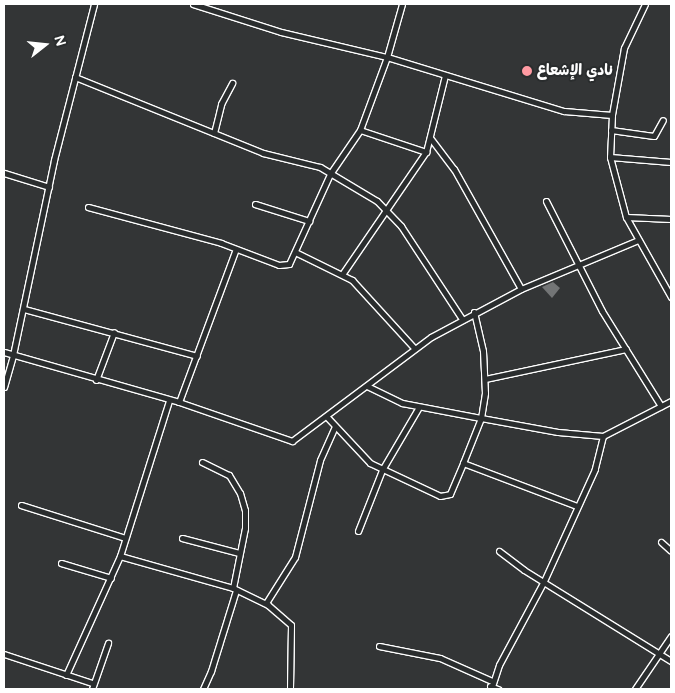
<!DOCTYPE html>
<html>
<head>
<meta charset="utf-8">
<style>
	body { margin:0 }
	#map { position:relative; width:675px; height:693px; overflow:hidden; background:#333536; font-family:"Balsamiq Sans","Playpen Sans Arabic",sans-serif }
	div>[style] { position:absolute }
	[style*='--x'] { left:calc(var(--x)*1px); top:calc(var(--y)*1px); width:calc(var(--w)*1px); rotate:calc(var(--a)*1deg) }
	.water>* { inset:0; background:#737576 }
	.roads { filter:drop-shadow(1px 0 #fff) drop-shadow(-1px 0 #fff) drop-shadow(0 1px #fff) drop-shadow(0 -1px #fff) }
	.minor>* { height:5px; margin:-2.5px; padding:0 2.5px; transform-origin:2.5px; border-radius:2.5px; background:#2a2d2e }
	.dots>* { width:14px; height:14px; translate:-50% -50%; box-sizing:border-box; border:2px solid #2a2d2e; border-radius:50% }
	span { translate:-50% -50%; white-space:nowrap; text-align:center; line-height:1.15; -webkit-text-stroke:4px #2a2d2e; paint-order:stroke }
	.poi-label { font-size:15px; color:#fff; font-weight:700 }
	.left { translate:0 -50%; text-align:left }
	.frame { position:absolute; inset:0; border:5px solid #fff; pointer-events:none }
	.north { position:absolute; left:20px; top:20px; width:50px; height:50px; -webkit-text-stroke:4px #2a2d2e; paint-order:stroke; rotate:74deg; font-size:14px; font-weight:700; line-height:20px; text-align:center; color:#fff }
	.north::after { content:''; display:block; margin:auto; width:18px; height:22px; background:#fff; clip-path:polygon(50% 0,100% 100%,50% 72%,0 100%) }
</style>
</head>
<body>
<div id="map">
	<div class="water">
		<i style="clip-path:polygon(553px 282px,560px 288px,552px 298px,542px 287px)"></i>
	</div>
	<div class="roads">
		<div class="minor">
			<i style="--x:193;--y:4;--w:92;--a:17.7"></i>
			<i style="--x:281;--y:32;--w:109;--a:13.3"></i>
			<i style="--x:387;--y:57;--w:185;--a:17"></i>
			<i style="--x:564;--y:111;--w:48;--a:4.8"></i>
			<i style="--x:645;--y:4;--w:49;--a:115.5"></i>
			<i style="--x:624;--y:48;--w:68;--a:100.2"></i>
			<i style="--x:612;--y:115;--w:42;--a:92.7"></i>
			<i style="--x:610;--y:157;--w:62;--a:75.1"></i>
			<i style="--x:626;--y:217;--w:92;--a:60.6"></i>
			<i style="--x:75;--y:77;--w:203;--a:22"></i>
			<i style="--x:263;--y:153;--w:59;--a:13.8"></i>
			<i style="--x:320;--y:167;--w:66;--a:30.8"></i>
			<i style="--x:377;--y:201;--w:35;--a:46"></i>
			<i style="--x:401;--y:226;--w:111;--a:56.7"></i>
			<i style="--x:360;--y:130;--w:70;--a:18.4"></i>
			<i style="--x:611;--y:130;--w:43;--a:7.9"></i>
			<i style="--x:654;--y:136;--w:18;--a:-61"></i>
			<i style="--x:214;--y:133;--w:30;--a:-76"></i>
			<i style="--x:221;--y:104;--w:24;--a:-62"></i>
			<i style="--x:431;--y:139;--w:38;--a:53"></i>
			<i style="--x:454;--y:169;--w:137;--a:60.8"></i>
			<i style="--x:610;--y:157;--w:61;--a:4.7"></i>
			<i style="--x:4;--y:173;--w:47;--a:17.3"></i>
			<i style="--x:546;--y:201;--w:123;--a:63"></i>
			<i style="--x:602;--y:311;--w:112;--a:58.2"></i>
			<i style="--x:255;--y:204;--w:57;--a:17.5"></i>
			<i style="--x:88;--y:207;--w:138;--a:15.1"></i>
			<i style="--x:221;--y:243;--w:62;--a:20.8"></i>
			<i style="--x:279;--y:265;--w:10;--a:-6"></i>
			<i style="--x:289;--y:264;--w:99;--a:-65.5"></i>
			<i style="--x:330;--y:174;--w:53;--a:-55.7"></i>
			<i style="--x:360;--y:130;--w:78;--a:-69.7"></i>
			<i style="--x:387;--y:57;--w:55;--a:-74.2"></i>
			<i style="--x:626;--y:217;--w:45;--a:2.5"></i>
			<i style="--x:295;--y:252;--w:64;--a:26.2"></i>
			<i style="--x:352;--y:280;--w:92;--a:47.6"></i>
			<i style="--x:343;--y:273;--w:147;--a:-55.6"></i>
			<i style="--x:426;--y:152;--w:79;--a:-76.1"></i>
			<i style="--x:24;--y:309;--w:179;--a:15.2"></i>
			<i style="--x:474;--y:312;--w:40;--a:77"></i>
			<i style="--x:483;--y:351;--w:42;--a:87.3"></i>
			<i style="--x:485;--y:393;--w:25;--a:99"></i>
			<i style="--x:481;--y:418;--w:78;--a:10.3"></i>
			<i style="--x:558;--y:432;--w:45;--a:5.1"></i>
			<i style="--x:603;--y:436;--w:34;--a:104"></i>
			<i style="--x:595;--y:469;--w:123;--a:114.5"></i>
			<i style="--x:544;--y:581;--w:95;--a:118.2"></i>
			<i style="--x:499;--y:665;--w:25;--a:108"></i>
			<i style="--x:4;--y:352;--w:182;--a:15.9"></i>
			<i style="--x:179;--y:402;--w:120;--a:19"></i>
			<i style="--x:292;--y:441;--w:174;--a:-36.8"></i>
			<i style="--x:431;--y:337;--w:102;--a:-28.1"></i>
			<i style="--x:521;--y:289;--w:127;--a:-22.7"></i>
			<i style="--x:485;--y:379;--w:144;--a:-12"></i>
			<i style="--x:96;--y:380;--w:51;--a:-69.4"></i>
			<i style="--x:367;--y:386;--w:39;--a:26"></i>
			<i style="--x:402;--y:403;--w:80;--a:10.8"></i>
			<i style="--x:481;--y:418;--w:48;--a:111.8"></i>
			<i style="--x:463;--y:463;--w:122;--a:20.7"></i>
			<i style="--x:4;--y:387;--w:33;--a:-74"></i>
			<i style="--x:13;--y:355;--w:199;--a:-78.1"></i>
			<i style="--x:54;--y:160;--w:161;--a:-75.6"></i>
			<i style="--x:179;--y:402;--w:163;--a:-69.6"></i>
			<i style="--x:327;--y:417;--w:63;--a:46.9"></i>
			<i style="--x:370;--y:463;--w:77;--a:25.2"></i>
			<i style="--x:440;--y:496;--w:10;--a:-11"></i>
			<i style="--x:450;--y:494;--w:34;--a:-67"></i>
			<i style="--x:603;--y:436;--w:76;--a:-27.2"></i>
			<i style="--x:202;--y:462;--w:30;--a:26"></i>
			<i style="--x:229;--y:475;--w:21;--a:59"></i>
			<i style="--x:240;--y:493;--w:18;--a:74"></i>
			<i style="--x:245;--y:510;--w:18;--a:90"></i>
			<i style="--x:245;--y:528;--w:61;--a:101.3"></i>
			<i style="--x:21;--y:505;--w:109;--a:17.6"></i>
			<i style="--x:358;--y:531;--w:66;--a:-68.5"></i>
			<i style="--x:382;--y:470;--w:73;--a:-59.6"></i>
			<i style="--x:182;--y:538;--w:59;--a:14.7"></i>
			<i style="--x:661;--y:542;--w:13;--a:42"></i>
			<i style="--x:499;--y:551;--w:31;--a:37"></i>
			<i style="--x:524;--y:570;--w:173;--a:31.8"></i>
			<i style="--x:120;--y:556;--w:117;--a:15.8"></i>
			<i style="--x:233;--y:588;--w:39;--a:26"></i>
			<i style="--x:268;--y:605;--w:30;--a:41"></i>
			<i style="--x:291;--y:625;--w:64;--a:90.9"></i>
			<i style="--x:61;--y:563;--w:52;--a:16.7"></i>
			<i style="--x:266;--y:603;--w:54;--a:-57.8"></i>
			<i style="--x:295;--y:557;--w:100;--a:-75.5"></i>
			<i style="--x:320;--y:460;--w:37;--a:-66"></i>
			<i style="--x:379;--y:646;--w:62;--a:11.1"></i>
			<i style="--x:440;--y:658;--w:57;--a:23.9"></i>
			<i style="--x:4;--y:654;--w:93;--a:18.2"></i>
			<i style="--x:66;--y:675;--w:131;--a:-65.6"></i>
			<i style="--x:120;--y:556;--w:163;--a:-72.5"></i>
			<i style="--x:490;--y:686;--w:9;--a:21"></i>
			<i style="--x:92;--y:689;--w:49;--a:-70.8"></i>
			<i style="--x:203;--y:689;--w:20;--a:-66"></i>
			<i style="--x:211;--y:671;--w:85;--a:-72.8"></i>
			<i style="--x:635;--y:689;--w:64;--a:-55.8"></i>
		</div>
	</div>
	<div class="dots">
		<i style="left:527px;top:71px;background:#ff9aa2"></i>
	</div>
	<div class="poi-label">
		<span class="left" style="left:537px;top:71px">نادي الإشعاع</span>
	</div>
	<div class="frame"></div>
	<div class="north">N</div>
</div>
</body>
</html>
